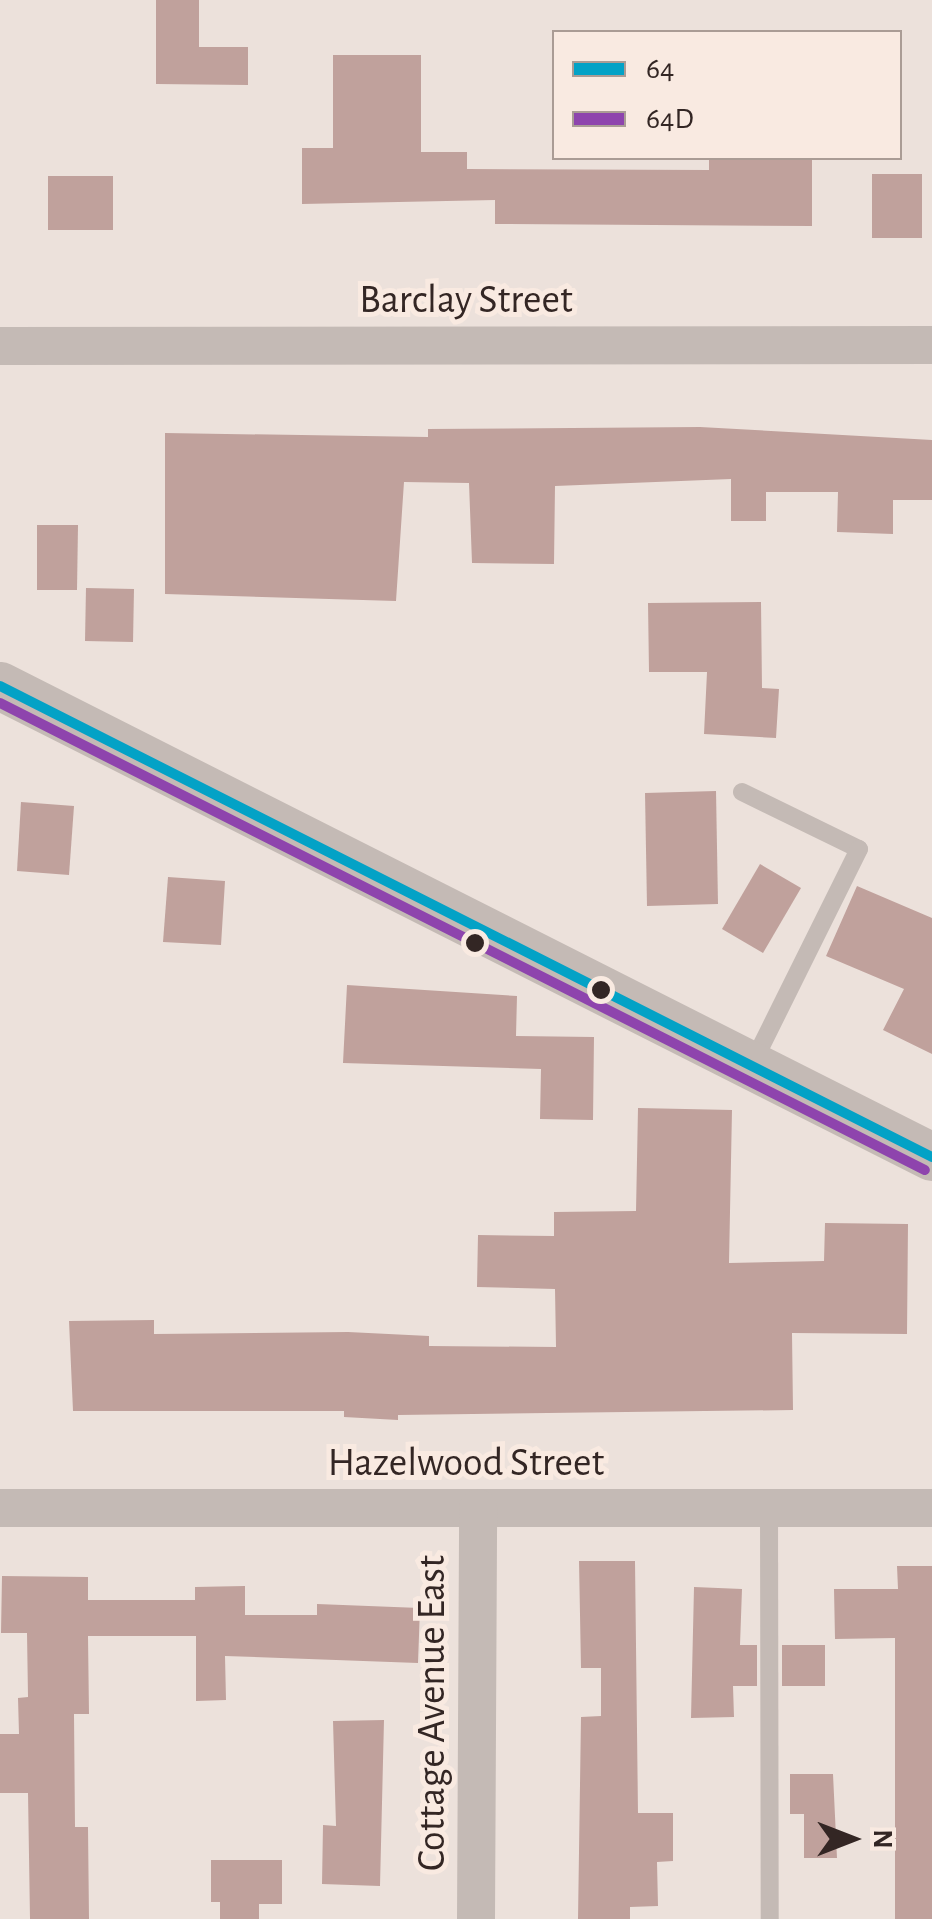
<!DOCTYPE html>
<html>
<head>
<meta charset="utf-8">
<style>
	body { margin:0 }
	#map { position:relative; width:932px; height:1919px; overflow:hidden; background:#ece1db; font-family:"Alegreya Sans",sans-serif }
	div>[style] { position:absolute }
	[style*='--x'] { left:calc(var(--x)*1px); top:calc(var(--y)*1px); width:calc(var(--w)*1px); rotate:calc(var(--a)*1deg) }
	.building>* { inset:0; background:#c0a19c }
	.service>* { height:18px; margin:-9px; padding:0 9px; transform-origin:9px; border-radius:9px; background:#c4bab5 }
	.minor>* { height:38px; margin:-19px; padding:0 19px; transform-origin:19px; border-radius:19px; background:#c4bab5 }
	.tertiary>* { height:48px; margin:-24px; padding:0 24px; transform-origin:24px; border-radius:24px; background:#c4bab5 }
	.bus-1>* { height:10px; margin:-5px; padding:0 5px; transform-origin:5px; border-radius:5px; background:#03a2c6 }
	.bus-2>* { height:10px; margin:-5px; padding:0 5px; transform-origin:5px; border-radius:5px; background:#8e44ad }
	.dots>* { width:28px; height:28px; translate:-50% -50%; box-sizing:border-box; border:5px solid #f9eae1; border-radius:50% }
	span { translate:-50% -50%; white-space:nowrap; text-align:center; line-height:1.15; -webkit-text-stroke:10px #f9eae1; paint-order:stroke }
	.street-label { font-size:40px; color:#332624 }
	.legend { position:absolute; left:552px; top:30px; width:350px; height:130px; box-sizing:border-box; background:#f9eae1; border:2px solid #aa9c95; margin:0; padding:12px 18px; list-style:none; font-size:30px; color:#332624 }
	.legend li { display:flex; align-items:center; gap:20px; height:50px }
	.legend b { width:50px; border:2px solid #aa9c95 }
	.north { position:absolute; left:802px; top:1789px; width:100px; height:100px; -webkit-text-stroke:8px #f9eae1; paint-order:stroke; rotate:90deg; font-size:28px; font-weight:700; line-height:40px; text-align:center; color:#332624 }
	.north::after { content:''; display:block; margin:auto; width:35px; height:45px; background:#332624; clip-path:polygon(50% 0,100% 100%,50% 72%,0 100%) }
</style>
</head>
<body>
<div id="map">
	<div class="building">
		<i style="clip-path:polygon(156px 0,199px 0,199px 47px,248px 47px,248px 85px,156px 84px)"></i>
		<i style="clip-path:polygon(333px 55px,421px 55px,421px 152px,467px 152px,467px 169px,709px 170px,709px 158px,812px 158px,812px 226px,495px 224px,495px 200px,302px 204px,302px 148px,333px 148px)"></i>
		<i style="clip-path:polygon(872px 174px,922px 174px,922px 238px,872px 238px)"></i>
		<i style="clip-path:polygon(48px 176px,113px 176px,113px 230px,48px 230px)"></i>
		<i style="clip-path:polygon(700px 427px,932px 440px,932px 500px,893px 500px,893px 534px,837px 532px,838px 492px,766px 492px,766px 521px,731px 521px,731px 479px,555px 486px,554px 564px,472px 563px,469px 483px,404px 482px,396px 601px,165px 594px,165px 433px,428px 437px,428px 429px)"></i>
		<i style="clip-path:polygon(37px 525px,78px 525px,77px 590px,37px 590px)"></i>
		<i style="clip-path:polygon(86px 588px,134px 589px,133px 642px,85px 641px)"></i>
		<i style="clip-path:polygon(761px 602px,762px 688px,779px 689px,776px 738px,704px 734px,707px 672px,649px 672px,648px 603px)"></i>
		<i style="clip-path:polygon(716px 791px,718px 904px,647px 906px,645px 793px)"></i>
		<i style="clip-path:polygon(21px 802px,74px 806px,69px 875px,17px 871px)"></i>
		<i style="clip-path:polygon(760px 864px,801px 888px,763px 953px,722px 929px)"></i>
		<i style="clip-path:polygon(168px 877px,225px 881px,221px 945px,163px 942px)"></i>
		<i style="clip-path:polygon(857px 886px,932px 918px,932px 1054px,883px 1030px,904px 989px,826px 956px)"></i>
		<i style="clip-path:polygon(347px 985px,517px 996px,516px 1036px,594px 1037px,593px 1120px,540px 1119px,541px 1069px,343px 1063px)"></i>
		<i style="clip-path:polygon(638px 1108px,732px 1110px,729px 1263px,824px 1261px,825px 1223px,908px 1224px,907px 1334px,792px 1333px,793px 1410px,398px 1415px,398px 1420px,344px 1417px,344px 1411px,73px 1411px,69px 1321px,154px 1320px,154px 1334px,348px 1332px,429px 1336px,429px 1346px,556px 1347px,555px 1289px,477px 1287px,478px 1235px,554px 1236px,554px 1212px,636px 1211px)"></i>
		<i style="clip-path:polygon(579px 1561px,635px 1561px,638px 1813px,673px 1813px,673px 1861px,657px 1862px,658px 1906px,630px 1907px,630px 1919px,578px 1919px,581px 1717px,601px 1716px,601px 1668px,581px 1668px)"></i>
		<i style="clip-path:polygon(897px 1566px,932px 1566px,932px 1919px,895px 1919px,895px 1638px,835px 1639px,834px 1589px,898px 1589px)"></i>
		<i style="clip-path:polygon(2px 1576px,88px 1577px,88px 1600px,195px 1600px,195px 1587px,245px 1586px,245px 1615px,317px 1615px,317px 1604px,420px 1608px,418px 1663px,225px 1656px,226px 1700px,196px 1701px,196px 1636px,88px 1636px,89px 1714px,74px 1714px,75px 1827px,88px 1827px,89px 1919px,30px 1919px,28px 1793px,0 1793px,0 1734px,19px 1734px,18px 1698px,28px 1697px,27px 1633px,1px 1633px)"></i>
		<i style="clip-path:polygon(694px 1587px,742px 1589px,740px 1645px,757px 1645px,757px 1686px,733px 1686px,734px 1717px,691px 1718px)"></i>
		<i style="clip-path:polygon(782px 1645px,825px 1645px,825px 1686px,782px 1686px)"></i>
		<i style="clip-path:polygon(384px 1720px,380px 1886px,322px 1884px,323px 1825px,336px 1826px,333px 1721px)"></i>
		<i style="clip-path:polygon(790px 1774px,833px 1774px,837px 1858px,804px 1858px,804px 1814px,790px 1814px)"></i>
		<i style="clip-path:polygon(211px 1860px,282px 1860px,282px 1904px,259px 1904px,259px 1919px,220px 1919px,220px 1902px,211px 1902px)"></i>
	</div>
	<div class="service">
		<i style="--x:742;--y:792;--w:130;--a:26"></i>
		<i style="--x:859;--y:849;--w:239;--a:116.4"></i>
		<i style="--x:769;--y:1508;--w:411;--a:89.9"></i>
	</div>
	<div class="minor">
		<i style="--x:0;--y:346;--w:932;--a:-0.06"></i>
		<i style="--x:0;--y:1508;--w:932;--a:0"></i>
		<i style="--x:476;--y:1919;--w:411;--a:-89.7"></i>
	</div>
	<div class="tertiary">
		<i style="--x:0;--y:686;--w:1044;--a:26.81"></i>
	</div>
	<div class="bus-1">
		<i style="--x:0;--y:686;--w:1044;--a:26.81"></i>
	</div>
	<div class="bus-2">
		<i style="--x:0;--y:703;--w:1036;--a:26.79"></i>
	</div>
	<div class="dots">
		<i style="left:475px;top:943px;background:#332624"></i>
		<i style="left:601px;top:990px;background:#332624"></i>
	</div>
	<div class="street-label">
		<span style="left:466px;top:300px">Barclay Street</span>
		<span style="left:466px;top:1463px">Hazelwood Street</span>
		<span style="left:432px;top:1713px;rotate:-90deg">Cottage Avenue East</span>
	</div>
	<ul class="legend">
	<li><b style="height:12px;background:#03a2c6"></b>64</li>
	<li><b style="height:12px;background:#8e44ad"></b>64D</li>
	</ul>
	<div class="north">N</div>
</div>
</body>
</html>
